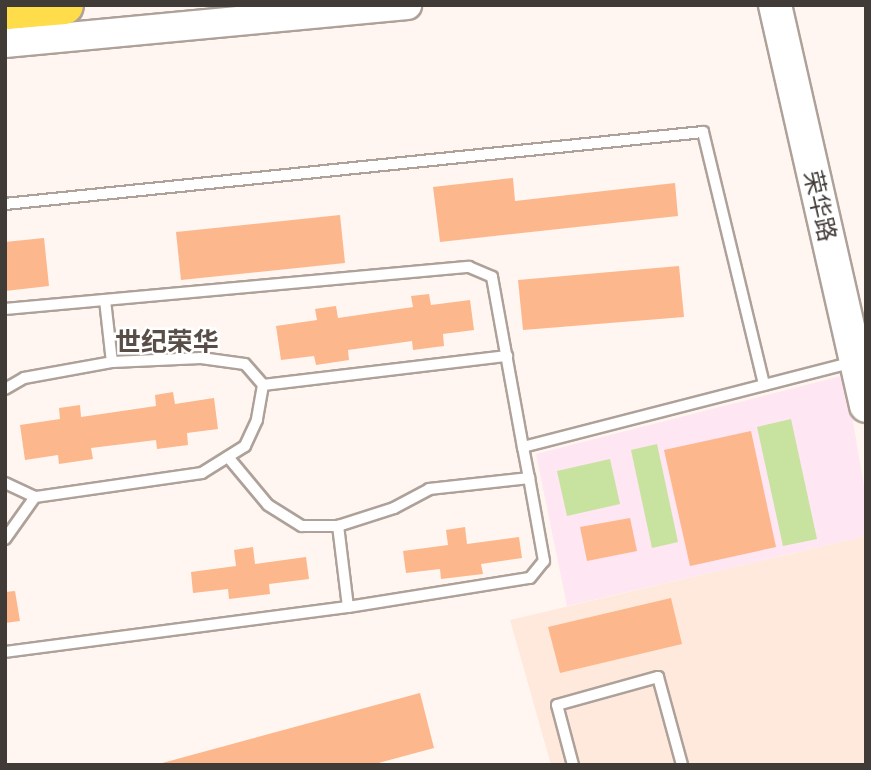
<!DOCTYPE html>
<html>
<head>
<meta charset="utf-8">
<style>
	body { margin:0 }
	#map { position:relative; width:871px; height:770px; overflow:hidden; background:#fff6f1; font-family:Mulish,"Noto Sans SC",sans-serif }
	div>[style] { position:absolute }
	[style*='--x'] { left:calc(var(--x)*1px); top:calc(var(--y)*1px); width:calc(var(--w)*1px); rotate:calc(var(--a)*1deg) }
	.built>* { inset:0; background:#ffe9dc }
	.education>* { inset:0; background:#fee6f2 }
	.green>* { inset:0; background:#c8e29f }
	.building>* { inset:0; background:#fcb78c }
	.roads { filter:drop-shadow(2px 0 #aea199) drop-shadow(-2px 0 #aea199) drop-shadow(0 2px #aea199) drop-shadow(0 -2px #aea199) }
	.service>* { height:10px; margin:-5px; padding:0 5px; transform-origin:5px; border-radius:5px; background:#fff }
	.tertiary>* { height:28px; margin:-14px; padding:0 14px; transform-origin:14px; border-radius:14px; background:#fff }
	.secondary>* { height:32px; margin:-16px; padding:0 16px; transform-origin:16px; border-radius:16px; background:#fff }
	.trunk>* { height:37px; margin:-18.5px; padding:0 18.5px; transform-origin:18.5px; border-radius:18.5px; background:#fedc4a }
	span { translate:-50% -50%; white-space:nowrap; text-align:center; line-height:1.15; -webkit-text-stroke:5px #fff; paint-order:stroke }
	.street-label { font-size:24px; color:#413b38 }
	.neighbourhood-label { font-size:26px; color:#594e47; font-weight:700 }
	.frame { position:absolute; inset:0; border:7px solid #413b38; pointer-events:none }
</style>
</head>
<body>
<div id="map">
	<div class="built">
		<i style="clip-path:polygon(866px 536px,866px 765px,551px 765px,510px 620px)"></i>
	</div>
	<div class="education">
		<i style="clip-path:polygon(845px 375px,866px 498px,866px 536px,567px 606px,536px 454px)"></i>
	</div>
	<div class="green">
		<i style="clip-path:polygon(791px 419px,817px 539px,783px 546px,757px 427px)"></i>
		<i style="clip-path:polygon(657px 444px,678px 542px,652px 548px,631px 450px)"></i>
		<i style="clip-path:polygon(610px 459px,620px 504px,567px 516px,557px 471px)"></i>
	</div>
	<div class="building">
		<i style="clip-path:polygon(513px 178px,515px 201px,675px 183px,678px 216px,440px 242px,433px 187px)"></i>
		<i style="clip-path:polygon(340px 215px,345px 263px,181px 280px,176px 232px)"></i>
		<i style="clip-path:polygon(44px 238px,49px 286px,5px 291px,5px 242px)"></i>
		<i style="clip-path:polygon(679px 266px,684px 317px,523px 330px,518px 280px)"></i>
		<i style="clip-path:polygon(429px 294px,431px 305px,470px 300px,474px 330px,443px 334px,444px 346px,413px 350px,412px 341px,348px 350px,349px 360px,316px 365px,314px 356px,281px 360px,276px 326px,317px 320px,315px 309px,336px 306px,338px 318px,413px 307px,411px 296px)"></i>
		<i style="clip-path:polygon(173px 392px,175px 404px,214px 398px,218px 429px,187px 433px,188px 445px,157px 449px,156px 440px,91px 448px,93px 459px,59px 464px,58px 455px,25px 460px,20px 425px,60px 419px,59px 408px,80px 405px,81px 417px,156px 406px,155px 395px)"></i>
		<i style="clip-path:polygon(751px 431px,776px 547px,690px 566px,664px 450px)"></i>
		<i style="clip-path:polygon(630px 518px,637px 551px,587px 561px,580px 527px)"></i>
		<i style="clip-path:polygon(465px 527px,467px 544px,519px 537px,522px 558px,481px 564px,483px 574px,441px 579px,440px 569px,406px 573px,403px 551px,448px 545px,446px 530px)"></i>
		<i style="clip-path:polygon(253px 547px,255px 564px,306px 557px,309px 579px,269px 584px,270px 594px,229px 599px,228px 589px,193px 593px,191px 572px,236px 566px,234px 550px)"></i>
		<i style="clip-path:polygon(15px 591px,20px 621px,5px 623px,5px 592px)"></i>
		<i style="clip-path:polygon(671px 598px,682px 644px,560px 673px,548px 627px)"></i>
		<i style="clip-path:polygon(420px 693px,434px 748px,371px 765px,155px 765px)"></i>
	</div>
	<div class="roads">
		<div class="service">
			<i style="--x:5;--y:204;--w:702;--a:-5.89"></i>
			<i style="--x:703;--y:132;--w:260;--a:76.4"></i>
			<i style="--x:105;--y:300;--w:62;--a:83.6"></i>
			<i style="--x:5;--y:309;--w:466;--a:-5.2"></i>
			<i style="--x:469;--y:267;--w:25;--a:23"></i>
			<i style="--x:492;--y:277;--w:173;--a:79.7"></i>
			<i style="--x:523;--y:447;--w:341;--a:-14.4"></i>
			<i style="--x:263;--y:385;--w:246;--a:-6.8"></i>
			<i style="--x:5;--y:389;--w:22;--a:-30"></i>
			<i style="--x:24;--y:378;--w:89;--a:-10.3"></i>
			<i style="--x:112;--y:362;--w:89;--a:-2.6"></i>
			<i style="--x:201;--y:358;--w:44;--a:7.8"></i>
			<i style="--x:245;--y:364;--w:28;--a:49"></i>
			<i style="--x:263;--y:385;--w:36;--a:100"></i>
			<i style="--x:257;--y:420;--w:29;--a:115"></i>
			<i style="--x:245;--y:446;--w:51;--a:147.9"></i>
			<i style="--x:202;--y:473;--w:169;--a:171.8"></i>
			<i style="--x:35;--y:497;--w:33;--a:-155"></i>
			<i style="--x:228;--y:457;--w:62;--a:50.2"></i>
			<i style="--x:268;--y:505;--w:40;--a:32"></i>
			<i style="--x:302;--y:526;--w:36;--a:0"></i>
			<i style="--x:5;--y:539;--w:52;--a:-54.5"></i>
			<i style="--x:348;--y:607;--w:184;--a:-9.1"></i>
			<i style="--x:530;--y:578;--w:22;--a:-51"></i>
			<i style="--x:544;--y:561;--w:84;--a:-100.2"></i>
			<i style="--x:5;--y:652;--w:346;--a:-7.5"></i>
			<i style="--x:348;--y:607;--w:82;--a:-97"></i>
			<i style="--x:338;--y:526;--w:59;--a:-17.8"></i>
			<i style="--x:394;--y:508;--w:40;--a:-28"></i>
			<i style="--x:429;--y:489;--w:101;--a:-6.3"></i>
			<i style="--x:529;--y:478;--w:32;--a:-101"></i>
			<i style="--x:573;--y:765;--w:62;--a:-104.9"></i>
			<i style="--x:557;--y:705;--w:105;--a:-15.5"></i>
			<i style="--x:658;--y:677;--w:91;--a:74.7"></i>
		</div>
		<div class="tertiary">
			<i style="--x:5;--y:43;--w:404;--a:-5.4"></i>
		</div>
		<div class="secondary">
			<i style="--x:775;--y:5;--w:411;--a:77.2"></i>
		</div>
		<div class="trunk">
			<i style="--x:5;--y:10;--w:59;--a:-4.8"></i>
		</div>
	</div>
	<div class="street-label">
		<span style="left:820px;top:206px;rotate:77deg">荣华路</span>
	</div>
	<div class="neighbourhood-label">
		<span style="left:167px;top:342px">世纪荣华</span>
	</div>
	<div class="frame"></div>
</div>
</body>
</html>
